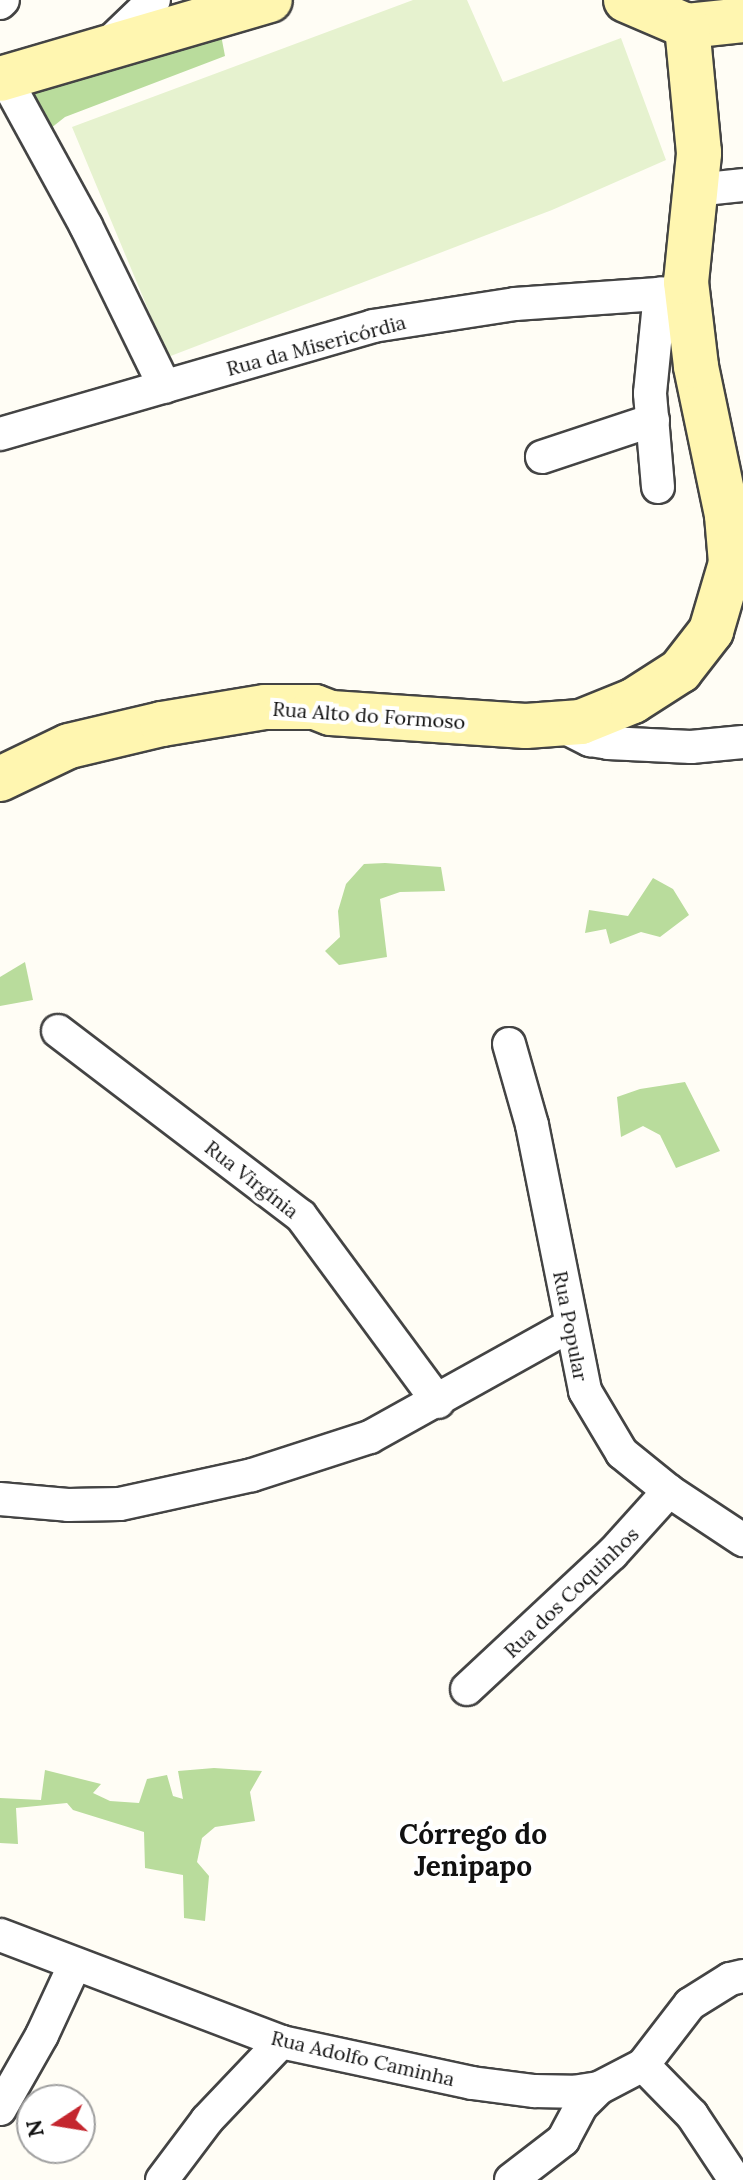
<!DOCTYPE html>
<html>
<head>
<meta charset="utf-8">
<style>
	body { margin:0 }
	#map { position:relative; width:743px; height:2180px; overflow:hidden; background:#fffdf5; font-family:Lora,serif }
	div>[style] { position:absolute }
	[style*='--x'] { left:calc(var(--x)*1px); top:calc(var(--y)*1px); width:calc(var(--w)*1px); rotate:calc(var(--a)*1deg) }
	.forest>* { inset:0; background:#b9dc9c }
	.pitch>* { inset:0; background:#e6f2cf }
	.roads { filter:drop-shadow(2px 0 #444) drop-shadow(-2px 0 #444) drop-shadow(0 2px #444) drop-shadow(0 -2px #444) }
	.street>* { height:32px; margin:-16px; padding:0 16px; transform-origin:16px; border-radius:16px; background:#fff }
	.secondary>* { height:44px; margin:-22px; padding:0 22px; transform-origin:22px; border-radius:22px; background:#fff6b0 }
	span { translate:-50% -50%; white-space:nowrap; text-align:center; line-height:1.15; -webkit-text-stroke:8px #fff; paint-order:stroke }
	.street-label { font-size:20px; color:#111 }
	.district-label { font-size:28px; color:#111; font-weight:700 }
	.north { position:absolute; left:16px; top:2084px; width:80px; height:80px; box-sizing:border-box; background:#fff; border:2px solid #a0a0a0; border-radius:50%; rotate:258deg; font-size:22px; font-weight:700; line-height:32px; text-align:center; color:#111 }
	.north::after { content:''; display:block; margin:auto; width:28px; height:36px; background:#c4262e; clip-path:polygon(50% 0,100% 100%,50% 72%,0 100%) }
</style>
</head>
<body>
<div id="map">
	<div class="forest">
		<i style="clip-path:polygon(221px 35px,225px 56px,65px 117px,46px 132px,26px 87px)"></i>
		<i style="clip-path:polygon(385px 863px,441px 867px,445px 891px,400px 892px,380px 899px,387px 957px,339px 965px,325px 951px,340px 937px,338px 911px,346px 884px,364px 864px)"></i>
		<i style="clip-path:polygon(653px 878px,673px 889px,689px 915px,660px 937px,641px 932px,610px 944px,606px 929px,585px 933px,589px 910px,628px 916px)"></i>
		<i style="clip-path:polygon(25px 962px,33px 1000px,0 1006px,0 977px)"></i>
		<i style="clip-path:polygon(685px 1082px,720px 1151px,676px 1168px,660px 1135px,643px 1126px,621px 1137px,617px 1097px,640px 1089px)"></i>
		<i style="clip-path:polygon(214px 1768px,262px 1771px,250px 1792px,255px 1821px,215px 1827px,202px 1838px,197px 1862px,209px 1876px,205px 1921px,184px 1918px,183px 1875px,145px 1868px,144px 1832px,73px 1810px,67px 1803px,16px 1808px,18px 1844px,0 1843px,0 1798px,41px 1800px,45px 1770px,101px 1784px,93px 1793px,110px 1801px,139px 1803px,147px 1779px,167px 1775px,173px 1796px,183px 1799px,178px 1771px)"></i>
	</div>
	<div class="pitch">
		<i style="clip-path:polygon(413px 0,467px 0,503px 82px,621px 38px,666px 160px,552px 210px,168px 357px,72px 127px)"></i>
	</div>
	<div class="roads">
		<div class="street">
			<i style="--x:0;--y:3;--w:4;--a:-45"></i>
			<i style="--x:107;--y:45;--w:65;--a:-43.8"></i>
			<i style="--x:5;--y:78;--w:169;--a:61.3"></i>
			<i style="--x:86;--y:226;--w:179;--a:63.9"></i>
			<i style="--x:696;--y:190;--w:47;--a:-6.1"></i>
			<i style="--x:0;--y:434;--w:388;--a:-16.1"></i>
			<i style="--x:373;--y:326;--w:144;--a:-8.8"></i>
			<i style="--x:515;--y:304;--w:172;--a:-4"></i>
			<i style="--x:542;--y:457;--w:117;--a:-18.4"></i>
			<i style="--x:658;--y:487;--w:94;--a:-94.9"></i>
			<i style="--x:650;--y:393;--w:100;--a:-84.3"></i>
			<i style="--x:558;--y:724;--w:36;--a:27"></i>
			<i style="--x:590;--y:740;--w:18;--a:9"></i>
			<i style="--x:608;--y:743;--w:83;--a:2.8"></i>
			<i style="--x:691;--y:747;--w:52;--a:-5.5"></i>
			<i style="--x:58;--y:1031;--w:305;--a:37.3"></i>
			<i style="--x:301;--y:1216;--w:231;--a:53.6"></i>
			<i style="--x:509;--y:1044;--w:84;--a:74.1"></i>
			<i style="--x:532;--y:1125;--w:271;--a:78.7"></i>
			<i style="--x:585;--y:1391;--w:72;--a:59.2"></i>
			<i style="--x:622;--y:1453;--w:60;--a:39"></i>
			<i style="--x:669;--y:1491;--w:89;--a:33.5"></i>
			<i style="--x:0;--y:1499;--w:68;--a:5"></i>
			<i style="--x:68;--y:1505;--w:52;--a:-1.1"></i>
			<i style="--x:120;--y:1504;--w:135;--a:-12.4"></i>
			<i style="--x:252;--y:1475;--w:124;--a:-17.9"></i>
			<i style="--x:370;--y:1437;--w:230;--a:-29.1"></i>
			<i style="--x:467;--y:1689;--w:198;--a:-43"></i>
			<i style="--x:612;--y:1554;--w:85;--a:-47.9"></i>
			<i style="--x:0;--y:1935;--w:301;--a:20.8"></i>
			<i style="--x:281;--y:2042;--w:195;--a:12.1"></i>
			<i style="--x:472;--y:2083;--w:63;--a:7.4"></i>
			<i style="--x:534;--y:2091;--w:39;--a:1"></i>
			<i style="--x:573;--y:2092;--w:26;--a:-9"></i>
			<i style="--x:643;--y:2065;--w:70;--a:45.6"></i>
			<i style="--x:692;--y:2115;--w:78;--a:56.5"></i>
			<i style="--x:0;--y:2109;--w:85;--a:-60.4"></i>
			<i style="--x:42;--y:2035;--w:78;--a:-65.1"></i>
			<i style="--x:162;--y:2180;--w:75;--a:-53.1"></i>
			<i style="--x:207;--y:2120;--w:108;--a:-46.5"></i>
			<i style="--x:511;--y:2180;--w:66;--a:-37.6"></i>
			<i style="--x:563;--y:2140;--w:38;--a:-62"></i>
			<i style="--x:581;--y:2106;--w:25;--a:-45"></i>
			<i style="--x:599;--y:2088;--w:50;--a:-27.6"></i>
			<i style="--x:643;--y:2065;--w:77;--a:-52.4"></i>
			<i style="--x:690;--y:2004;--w:47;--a:-32"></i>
			<i style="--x:730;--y:1979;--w:13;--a:-13"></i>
		</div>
		<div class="secondary">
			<i style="--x:626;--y:0;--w:66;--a:23.1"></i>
			<i style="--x:687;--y:26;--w:56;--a:-6.1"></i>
			<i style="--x:0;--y:79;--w:281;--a:-16.3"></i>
			<i style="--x:0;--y:779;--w:76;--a:-25.6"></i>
			<i style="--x:69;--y:746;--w:96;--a:-13.3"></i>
			<i style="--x:162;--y:724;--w:104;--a:-9.4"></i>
			<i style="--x:265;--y:707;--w:50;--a:0"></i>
			<i style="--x:315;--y:707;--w:17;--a:21"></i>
			<i style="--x:331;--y:713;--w:195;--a:3.8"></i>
			<i style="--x:526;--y:726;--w:55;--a:-4.2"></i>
			<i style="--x:581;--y:722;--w:56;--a:-22"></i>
			<i style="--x:633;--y:701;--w:56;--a:-32.6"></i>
			<i style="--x:680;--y:671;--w:51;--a:-52.2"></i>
			<i style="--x:711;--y:631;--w:71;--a:-73.6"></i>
			<i style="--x:731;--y:563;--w:48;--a:-94.8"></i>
			<i style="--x:727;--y:515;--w:152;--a:-101.8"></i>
			<i style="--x:696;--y:366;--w:85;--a:-96.8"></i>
			<i style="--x:686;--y:282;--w:130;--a:-84.2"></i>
			<i style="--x:699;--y:153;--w:128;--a:-95.4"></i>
		</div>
	</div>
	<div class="street-label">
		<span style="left:316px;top:345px;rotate:-15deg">Rua da Misericórdia</span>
		<span style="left:369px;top:715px;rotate:4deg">Rua Alto do Formoso</span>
		<span style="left:252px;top:1179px;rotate:38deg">Rua Virgínia</span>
		<span style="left:571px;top:1326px;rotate:79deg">Rua Popular</span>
		<span style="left:571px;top:1592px;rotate:-44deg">Rua dos Coquinhos</span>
		<span style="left:363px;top:2058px;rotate:13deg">Rua Adolfo Caminha</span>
	</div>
	<div class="district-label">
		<span style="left:473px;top:1850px">Córrego do<br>Jenipapo</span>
	</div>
	<div class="north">N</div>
</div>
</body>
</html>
